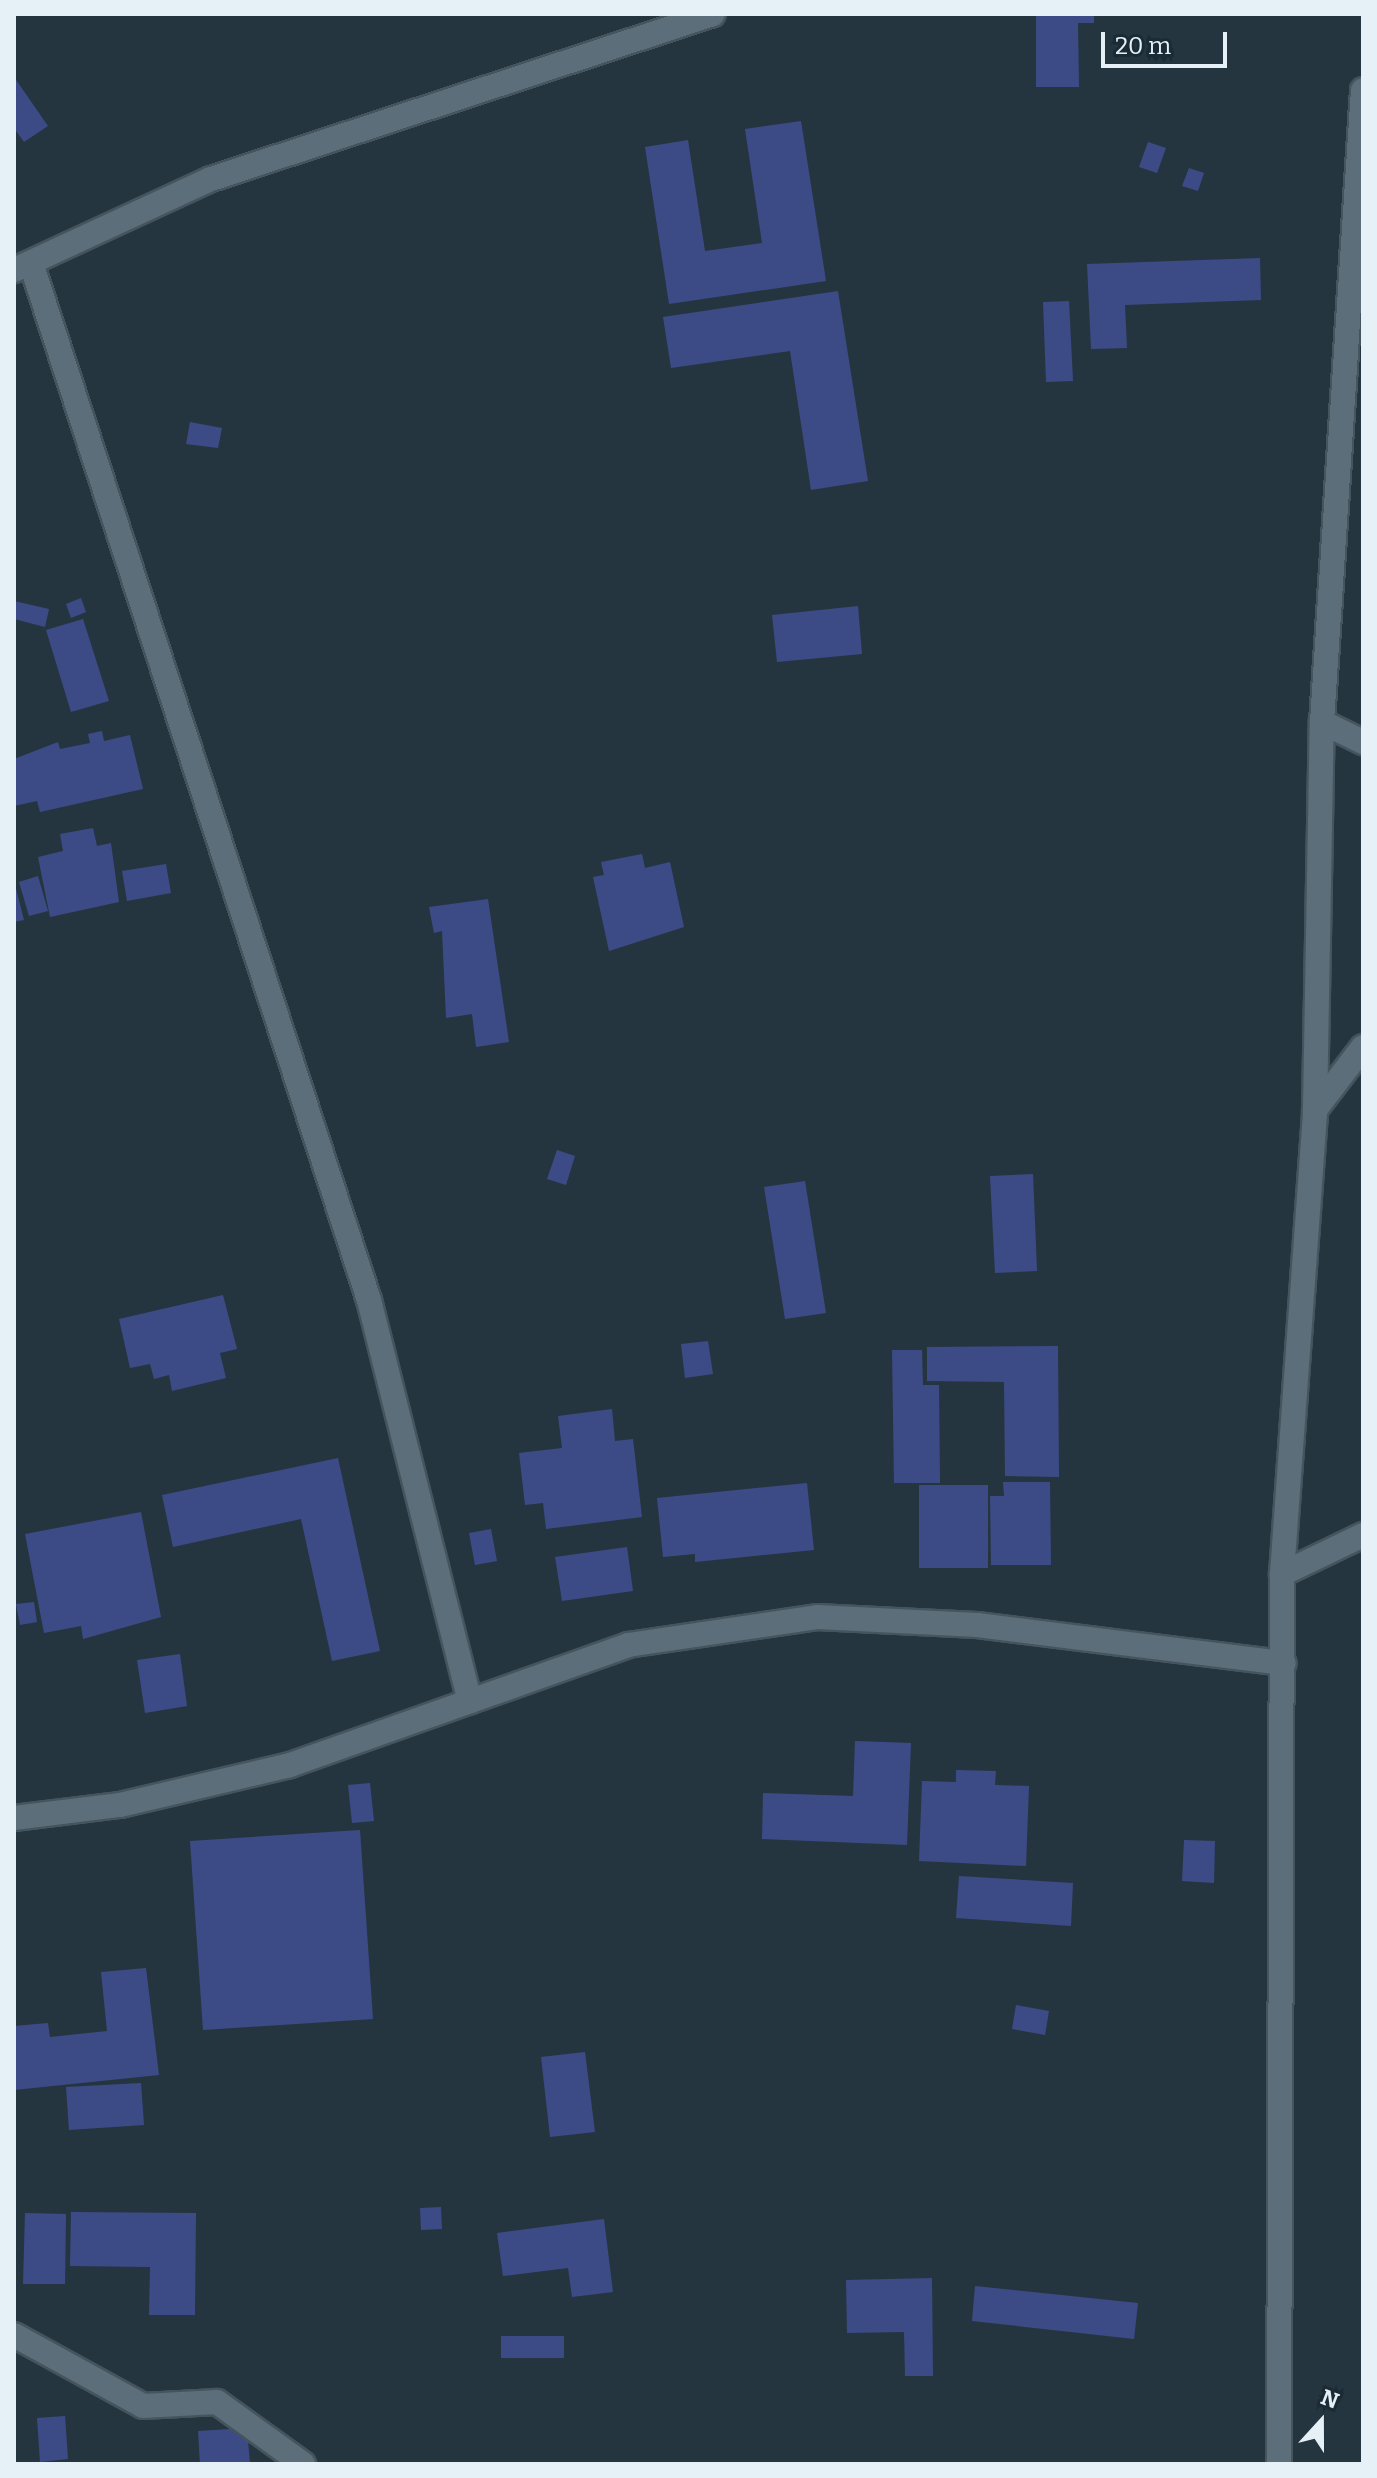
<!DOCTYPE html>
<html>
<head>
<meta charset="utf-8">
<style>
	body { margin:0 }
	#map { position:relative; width:1377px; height:2478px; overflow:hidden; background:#253540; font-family:Bitter,serif }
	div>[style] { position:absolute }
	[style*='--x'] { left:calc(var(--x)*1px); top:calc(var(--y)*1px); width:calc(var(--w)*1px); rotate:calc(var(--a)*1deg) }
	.building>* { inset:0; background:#3c4b86 }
	.roads { filter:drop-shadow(2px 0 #45545d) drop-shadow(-2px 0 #45545d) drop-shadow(0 2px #45545d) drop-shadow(0 -2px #45545d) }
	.street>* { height:24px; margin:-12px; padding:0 12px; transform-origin:12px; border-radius:12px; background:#5c6e7a }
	span { translate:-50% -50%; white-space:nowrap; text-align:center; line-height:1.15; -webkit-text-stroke:6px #1b2b36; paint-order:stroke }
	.frame { position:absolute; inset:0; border:16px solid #e6f0f7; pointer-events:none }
	.north { position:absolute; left:1281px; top:2382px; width:80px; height:80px; -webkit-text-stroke:6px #1b2b36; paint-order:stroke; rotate:21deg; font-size:22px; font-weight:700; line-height:32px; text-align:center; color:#e6f0f7 }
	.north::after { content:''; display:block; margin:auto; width:28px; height:36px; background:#e6f0f7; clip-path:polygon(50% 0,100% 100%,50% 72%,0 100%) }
	.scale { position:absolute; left:1101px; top:32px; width:126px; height:36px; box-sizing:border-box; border:4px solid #e6f0f7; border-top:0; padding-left:10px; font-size:24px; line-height:28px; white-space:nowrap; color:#e6f0f7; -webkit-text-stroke:6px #1b2b36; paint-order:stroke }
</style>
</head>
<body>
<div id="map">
	<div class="building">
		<i style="clip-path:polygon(1036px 14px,1094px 14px,1094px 23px,1078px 23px,1079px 87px,1036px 87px)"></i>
		<i style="clip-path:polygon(14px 77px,48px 126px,24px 142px,14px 128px)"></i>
		<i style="clip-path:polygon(801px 121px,826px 281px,669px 304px,645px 147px,688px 140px,705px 251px,762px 243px,745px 129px)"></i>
		<i style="clip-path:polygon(1148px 142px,1166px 148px,1157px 173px,1139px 167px)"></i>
		<i style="clip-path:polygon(1189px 168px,1204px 173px,1198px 191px,1182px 186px)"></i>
		<i style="clip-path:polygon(1260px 258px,1261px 300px,1125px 305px,1127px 348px,1091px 349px,1087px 264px)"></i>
		<i style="clip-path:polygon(838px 291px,868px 481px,811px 490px,790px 351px,671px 368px,663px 317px)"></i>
		<i style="clip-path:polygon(1069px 301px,1073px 381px,1046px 382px,1043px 302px)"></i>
		<i style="clip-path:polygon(190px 422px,222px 428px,218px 448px,186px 444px)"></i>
		<i style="clip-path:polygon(81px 598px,86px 612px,71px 618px,66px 604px)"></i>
		<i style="clip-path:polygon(14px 601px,49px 609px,45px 627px,14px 619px)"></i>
		<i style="clip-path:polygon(858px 606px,862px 654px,777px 662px,772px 615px)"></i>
		<i style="clip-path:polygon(83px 619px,109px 701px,71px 712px,46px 630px)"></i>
		<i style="clip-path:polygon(102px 731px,104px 741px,130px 735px,143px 789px,40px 812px,37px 801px,14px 806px,14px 759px,58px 742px,60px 749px,90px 743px,88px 734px)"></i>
		<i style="clip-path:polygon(93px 828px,97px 846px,111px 843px,119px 902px,50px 917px,38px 857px,63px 851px,60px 834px)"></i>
		<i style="clip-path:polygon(642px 854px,645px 868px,670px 862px,684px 927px,609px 951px,593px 877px,604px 875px,601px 862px)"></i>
		<i style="clip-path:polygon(166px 864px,171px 893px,127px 901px,122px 871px)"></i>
		<i style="clip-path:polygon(38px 876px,48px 911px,29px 916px,19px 882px)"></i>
		<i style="clip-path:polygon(14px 881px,24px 920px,14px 922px)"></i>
		<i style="clip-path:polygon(488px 899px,509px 1042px,476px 1047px,472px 1014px,446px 1018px,442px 931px,434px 933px,429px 907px)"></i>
		<i style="clip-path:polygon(557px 1150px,575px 1156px,566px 1185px,547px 1179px)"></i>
		<i style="clip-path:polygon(1033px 1174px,1037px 1271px,995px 1273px,990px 1176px)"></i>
		<i style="clip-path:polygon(805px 1181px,826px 1313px,785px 1319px,764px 1187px)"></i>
		<i style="clip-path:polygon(223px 1295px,237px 1349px,220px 1353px,226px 1378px,172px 1391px,169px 1375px,154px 1379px,150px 1364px,130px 1368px,119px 1319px)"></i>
		<i style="clip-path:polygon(708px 1341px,713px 1374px,685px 1378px,681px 1344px)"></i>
		<i style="clip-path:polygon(1058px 1346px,1059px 1477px,1005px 1476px,1004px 1382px,927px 1381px,927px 1347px)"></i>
		<i style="clip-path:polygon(892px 1350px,922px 1350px,923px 1385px,939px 1385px,940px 1483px,894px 1483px)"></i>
		<i style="clip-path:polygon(612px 1409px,615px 1441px,633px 1439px,642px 1517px,546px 1529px,543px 1503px,525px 1505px,519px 1453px,562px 1448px,558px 1416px)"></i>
		<i style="clip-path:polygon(338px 1458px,380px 1651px,332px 1661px,301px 1519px,173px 1547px,162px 1495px)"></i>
		<i style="clip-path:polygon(1003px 1482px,1050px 1482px,1051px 1565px,991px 1565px,990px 1496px,1004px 1496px)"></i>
		<i style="clip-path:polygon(807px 1483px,814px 1550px,695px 1562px,695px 1554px,663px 1557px,657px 1498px)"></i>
		<i style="clip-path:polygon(919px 1485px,988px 1485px,988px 1568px,919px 1568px)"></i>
		<i style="clip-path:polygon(141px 1512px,161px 1617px,83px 1639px,81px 1626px,44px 1633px,25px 1534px)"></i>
		<i style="clip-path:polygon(491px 1529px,497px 1561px,475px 1565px,469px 1533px)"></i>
		<i style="clip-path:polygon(627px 1547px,633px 1591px,562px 1601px,555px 1557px)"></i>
		<i style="clip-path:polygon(34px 1602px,37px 1622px,20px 1625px,16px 1604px)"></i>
		<i style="clip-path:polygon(180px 1654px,187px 1706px,145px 1713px,137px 1660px)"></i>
		<i style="clip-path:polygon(855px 1741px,911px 1743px,907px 1845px,762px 1839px,763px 1793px,853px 1796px)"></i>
		<i style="clip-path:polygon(956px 1770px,996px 1771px,995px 1785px,1029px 1786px,1026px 1866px,919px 1861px,922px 1781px,956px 1782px)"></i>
		<i style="clip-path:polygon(370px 1783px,374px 1821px,352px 1823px,348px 1785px)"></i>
		<i style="clip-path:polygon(360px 1830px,373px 2019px,203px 2030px,190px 1841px)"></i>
		<i style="clip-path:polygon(1184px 1840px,1215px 1841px,1214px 1883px,1182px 1881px)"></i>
		<i style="clip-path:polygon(959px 1876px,1073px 1883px,1071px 1926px,956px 1918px)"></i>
		<i style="clip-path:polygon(146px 1968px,159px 2075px,14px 2090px,14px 2026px,48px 2023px,50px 2037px,107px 2031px,101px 1972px)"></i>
		<i style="clip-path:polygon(1016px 2005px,1049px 2011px,1045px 2035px,1012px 2029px)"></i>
		<i style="clip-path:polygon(585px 2052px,595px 2132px,550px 2137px,541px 2057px)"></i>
		<i style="clip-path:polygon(141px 2083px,144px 2125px,69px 2130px,66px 2087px)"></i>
		<i style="clip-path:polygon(441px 2207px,442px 2229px,421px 2230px,420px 2208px)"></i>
		<i style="clip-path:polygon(71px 2212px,196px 2213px,195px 2315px,149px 2315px,150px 2267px,70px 2266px)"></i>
		<i style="clip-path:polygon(25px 2213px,66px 2214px,65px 2284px,23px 2284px)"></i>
		<i style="clip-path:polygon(604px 2219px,613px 2292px,572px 2297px,568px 2268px,503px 2276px,497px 2233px)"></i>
		<i style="clip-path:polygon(932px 2278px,933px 2376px,905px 2376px,904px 2332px,847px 2333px,846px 2280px)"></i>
		<i style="clip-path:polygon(975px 2286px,1138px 2303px,1134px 2339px,972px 2321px)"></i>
		<i style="clip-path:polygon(501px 2336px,564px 2336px,564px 2358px,501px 2358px)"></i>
		<i style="clip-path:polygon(65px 2416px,68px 2459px,40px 2462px,37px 2418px)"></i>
		<i style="clip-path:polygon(247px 2428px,250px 2464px,200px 2464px,198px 2431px)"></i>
	</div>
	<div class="roads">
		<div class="street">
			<i style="--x:31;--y:263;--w:1091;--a:71.95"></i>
			<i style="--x:369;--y:1300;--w:414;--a:75.9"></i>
			<i style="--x:14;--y:270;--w:217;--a:-24.8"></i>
			<i style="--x:211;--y:179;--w:528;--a:-18.19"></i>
			<i style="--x:1322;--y:722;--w:46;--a:26"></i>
			<i style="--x:1315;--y:1110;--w:79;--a:-52.7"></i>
			<i style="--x:1282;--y:1574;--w:90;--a:-25.7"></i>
			<i style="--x:14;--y:1818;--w:107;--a:-7"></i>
			<i style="--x:120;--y:1805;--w:175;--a:-13.2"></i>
			<i style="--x:290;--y:1765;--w:359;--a:-19.5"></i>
			<i style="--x:628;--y:1645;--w:191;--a:-8.4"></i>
			<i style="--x:817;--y:1617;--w:160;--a:2.9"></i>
			<i style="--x:977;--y:1625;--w:309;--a:7.1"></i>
			<i style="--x:14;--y:2335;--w:147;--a:28.8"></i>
			<i style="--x:143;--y:2406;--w:74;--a:-3.1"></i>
			<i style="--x:217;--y:2402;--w:106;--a:35.8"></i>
			<i style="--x:1279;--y:2464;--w:890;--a:-89.81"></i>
			<i style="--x:1282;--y:1574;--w:465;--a:-85.9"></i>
			<i style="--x:1315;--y:1110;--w:388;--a:-89"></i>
			<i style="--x:1322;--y:722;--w:633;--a:-86.29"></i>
		</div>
	</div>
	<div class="frame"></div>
	<div class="north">N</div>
	<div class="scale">20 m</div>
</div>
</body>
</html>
